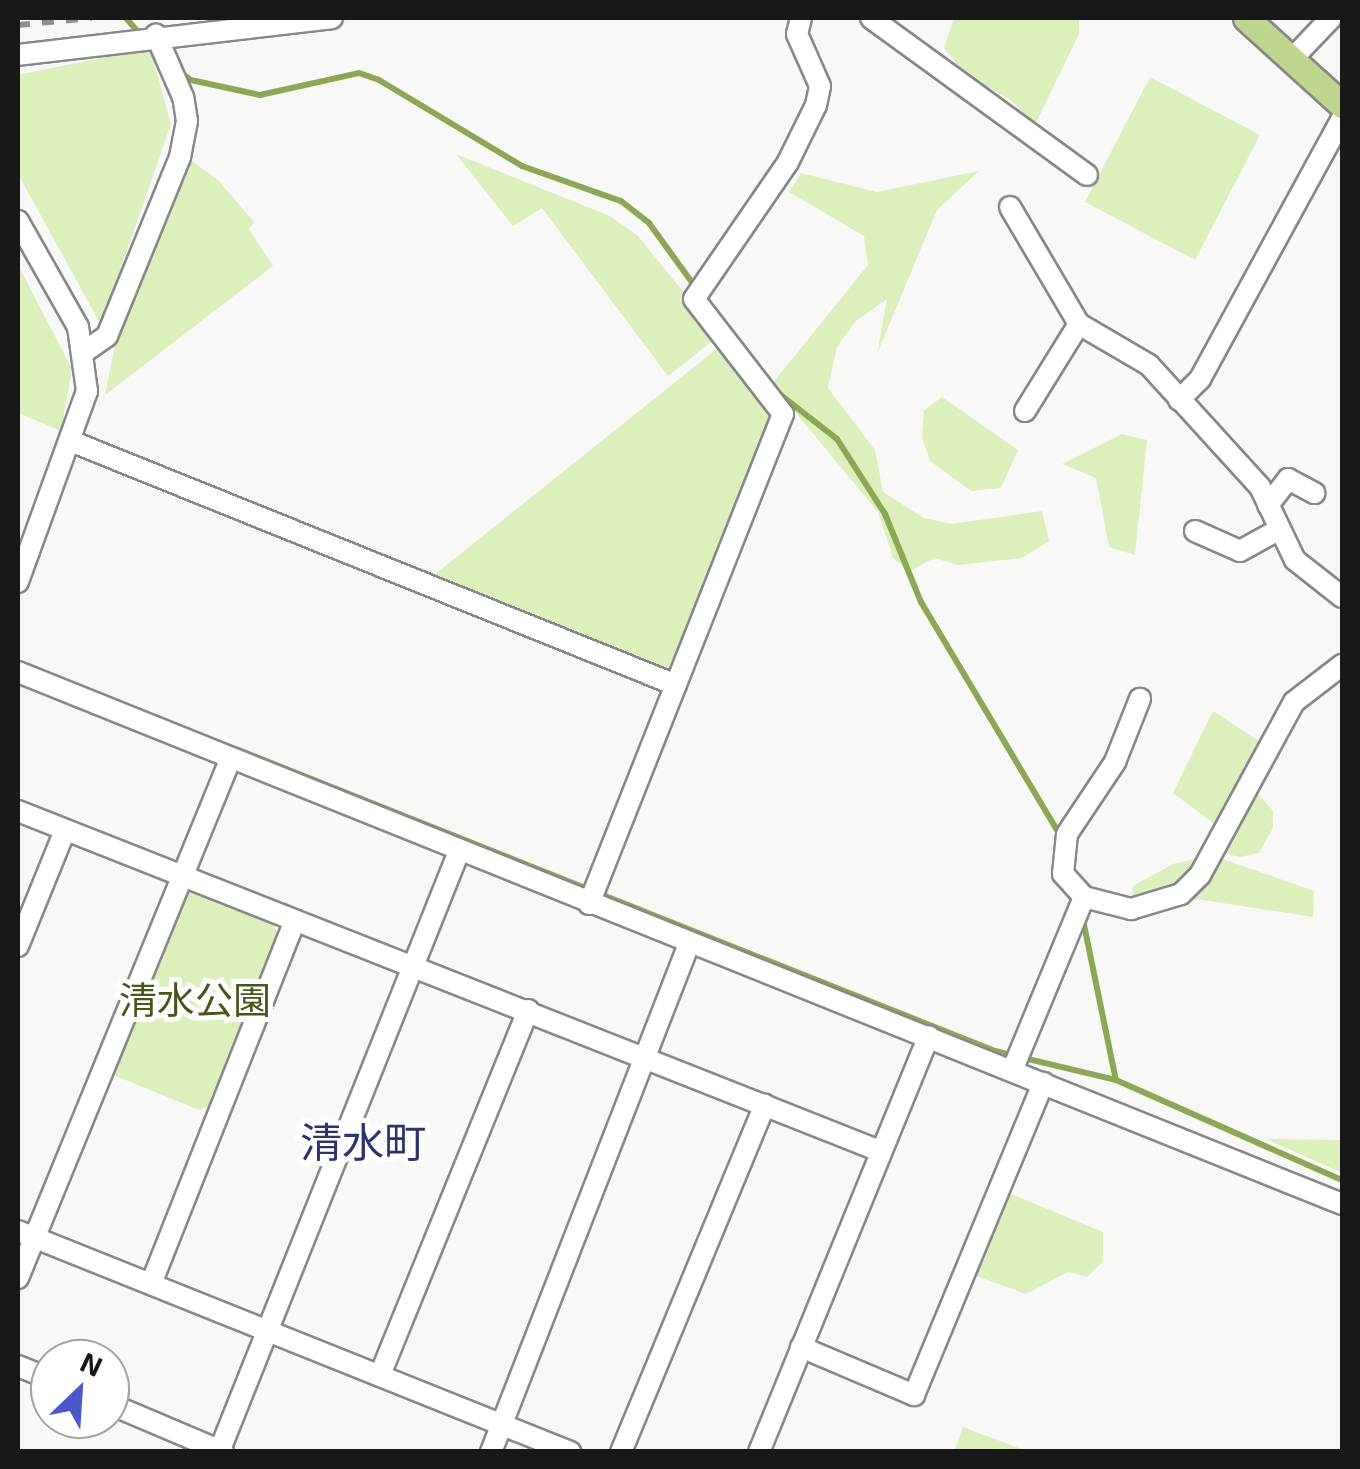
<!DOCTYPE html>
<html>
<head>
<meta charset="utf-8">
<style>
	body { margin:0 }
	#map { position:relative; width:1360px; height:1469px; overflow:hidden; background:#f8f9f6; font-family:"Exo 2","Noto Sans JP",sans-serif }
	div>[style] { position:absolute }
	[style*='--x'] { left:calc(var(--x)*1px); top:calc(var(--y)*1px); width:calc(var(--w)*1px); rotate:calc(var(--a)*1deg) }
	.green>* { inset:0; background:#dcefbc }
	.stream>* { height:6px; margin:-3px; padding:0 3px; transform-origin:3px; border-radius:3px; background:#8da854 }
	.roads { filter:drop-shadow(2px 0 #878986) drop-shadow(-2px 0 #878986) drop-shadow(0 2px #878986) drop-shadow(0 -2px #878986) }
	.minor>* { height:20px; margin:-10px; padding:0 10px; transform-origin:10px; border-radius:10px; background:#fff }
	.major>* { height:25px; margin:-12.5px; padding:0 12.5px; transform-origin:12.5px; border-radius:12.5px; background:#c0d58f }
	.rail>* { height:6px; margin-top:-3px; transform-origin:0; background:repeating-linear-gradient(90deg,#8f908e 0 12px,transparent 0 24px) }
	span { translate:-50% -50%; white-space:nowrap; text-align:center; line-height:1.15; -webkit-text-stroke:10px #fff; paint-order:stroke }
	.park-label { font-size:38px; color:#45571b }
	.quarter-label { font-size:42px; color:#2c346e }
	.frame { position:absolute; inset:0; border:20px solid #171817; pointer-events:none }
	.north { position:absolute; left:30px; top:1339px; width:100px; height:100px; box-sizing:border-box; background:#fff; border:2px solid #a2a3a2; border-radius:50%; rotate:25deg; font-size:28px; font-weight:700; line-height:40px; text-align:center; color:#171817 }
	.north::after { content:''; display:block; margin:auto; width:35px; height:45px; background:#4e58ce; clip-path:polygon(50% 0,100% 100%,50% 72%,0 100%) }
</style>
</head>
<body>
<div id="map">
	<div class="green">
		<i style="clip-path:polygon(954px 18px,1079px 18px,1079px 34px,1035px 125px,1012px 101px,964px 73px,944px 48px)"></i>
		<i style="clip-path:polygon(150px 48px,171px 124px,101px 325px,18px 174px,18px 75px)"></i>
		<i style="clip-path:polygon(1150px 77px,1260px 135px,1195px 260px,1085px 202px)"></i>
		<i style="clip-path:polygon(456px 154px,610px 216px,638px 236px,719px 336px,668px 376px,542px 208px,513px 226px)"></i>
		<i style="clip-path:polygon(189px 159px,218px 180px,254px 222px,249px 229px,273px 266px,105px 395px,118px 329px)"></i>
		<i style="clip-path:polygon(979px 171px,937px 210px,877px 354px,887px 299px,856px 321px,837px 347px,828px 388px,875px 450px,883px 492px,924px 518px,951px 524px,1042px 511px,1049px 541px,1022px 558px,958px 565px,934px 558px,910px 571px,893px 558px,878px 512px,772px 384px,868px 265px,864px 236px,789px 192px,801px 173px,877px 192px)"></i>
		<i style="clip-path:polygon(18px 265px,72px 369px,61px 431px,18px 413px)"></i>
		<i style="clip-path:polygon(724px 343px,783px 414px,666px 681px,434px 575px)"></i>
		<i style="clip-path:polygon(942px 397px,1018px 450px,1001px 488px,971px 491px,930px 461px,922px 437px,924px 410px)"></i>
		<i style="clip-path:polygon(1122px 434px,1147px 440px,1135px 555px,1109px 547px,1096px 478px,1062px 464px)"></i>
		<i style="clip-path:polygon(1213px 711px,1268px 747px,1242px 796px,1258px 794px,1273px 811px,1273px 828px,1259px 853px,1240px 857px,1204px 849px,1216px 825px,1173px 793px)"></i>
		<i style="clip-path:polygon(1211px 855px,1314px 891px,1313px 917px,1177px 896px,1131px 909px,1133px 886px,1173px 864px)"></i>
		<i style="clip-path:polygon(196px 891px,273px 923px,278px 934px,208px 1106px,199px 1110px,116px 1076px,113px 1066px,182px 895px)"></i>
		<i style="clip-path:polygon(1266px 1139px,1342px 1140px,1342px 1173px)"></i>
		<i style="clip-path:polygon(999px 1189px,1103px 1232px,1103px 1262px,1087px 1277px,1068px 1272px,1026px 1294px,965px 1272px)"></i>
		<i style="clip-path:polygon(963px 1427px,1027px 1451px,954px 1451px)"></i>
	</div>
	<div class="stream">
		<i style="--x:126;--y:18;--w:21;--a:49"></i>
		<i style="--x:178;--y:70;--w:16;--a:38"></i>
		<i style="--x:191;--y:80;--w:71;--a:12.3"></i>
		<i style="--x:260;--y:95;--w:101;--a:-12.5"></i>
		<i style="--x:359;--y:73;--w:21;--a:19"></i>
		<i style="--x:379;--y:80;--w:167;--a:31"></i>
		<i style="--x:522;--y:166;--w:105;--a:19.5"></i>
		<i style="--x:621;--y:201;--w:36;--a:38"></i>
		<i style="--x:649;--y:223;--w:80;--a:54.1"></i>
		<i style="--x:773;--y:389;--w:81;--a:38"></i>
		<i style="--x:837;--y:439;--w:89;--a:57.4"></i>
		<i style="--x:885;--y:514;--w:95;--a:67.8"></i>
		<i style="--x:921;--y:602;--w:271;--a:59.2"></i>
		<i style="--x:236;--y:749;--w:817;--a:21.7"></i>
		<i style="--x:995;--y:1051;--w:124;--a:13.5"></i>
		<i style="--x:1116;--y:1080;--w:247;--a:23.9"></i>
		<i style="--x:1082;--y:915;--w:168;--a:78.4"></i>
	</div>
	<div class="roads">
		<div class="minor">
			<i style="--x:871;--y:18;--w:267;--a:36"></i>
			<i style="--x:18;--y:55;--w:316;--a:-6.7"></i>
			<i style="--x:1292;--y:59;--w:57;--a:-46.4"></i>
			<i style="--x:1010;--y:207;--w:136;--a:59.5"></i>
			<i style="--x:1079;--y:324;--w:81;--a:30.4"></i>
			<i style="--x:1149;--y:365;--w:165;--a:47.7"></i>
			<i style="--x:1260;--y:487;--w:81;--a:64.4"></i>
			<i style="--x:1295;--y:560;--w:60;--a:38.2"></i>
			<i style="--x:18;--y:221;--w:122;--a:60.5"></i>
			<i style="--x:78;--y:327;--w:65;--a:82"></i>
			<i style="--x:87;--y:391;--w:203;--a:109.9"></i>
			<i style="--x:84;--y:352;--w:28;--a:-35"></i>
			<i style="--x:107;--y:336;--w:193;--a:-67.8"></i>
			<i style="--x:180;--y:157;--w:37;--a:-79"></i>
			<i style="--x:187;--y:121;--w:24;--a:-99"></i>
			<i style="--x:183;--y:97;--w:68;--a:-113.5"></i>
			<i style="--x:1179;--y:400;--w:30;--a:-45"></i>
			<i style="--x:1200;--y:379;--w:296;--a:-61.4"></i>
			<i style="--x:1025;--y:411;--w:102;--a:-58.2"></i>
			<i style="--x:73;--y:442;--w:650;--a:21.95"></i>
			<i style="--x:1268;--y:505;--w:33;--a:-52"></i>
			<i style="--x:1288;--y:479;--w:30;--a:28"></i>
			<i style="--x:1195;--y:531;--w:49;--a:24"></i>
			<i style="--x:1240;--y:551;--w:43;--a:-28.9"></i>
			<i style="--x:18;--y:672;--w:1427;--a:21.89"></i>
			<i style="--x:18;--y:811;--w:927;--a:21.53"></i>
			<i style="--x:1084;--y:897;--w:49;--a:14.3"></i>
			<i style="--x:1131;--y:909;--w:52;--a:-16.7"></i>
			<i style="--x:1181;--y:894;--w:27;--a:-45"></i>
			<i style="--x:1200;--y:875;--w:197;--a:-61.5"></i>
			<i style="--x:1294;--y:702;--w:61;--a:-37.6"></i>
			<i style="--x:589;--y:904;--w:527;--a:-68.4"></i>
			<i style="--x:783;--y:414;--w:145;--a:-127.7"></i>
			<i style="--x:694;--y:299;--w:166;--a:-55.5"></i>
			<i style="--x:788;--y:162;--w:64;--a:-63.8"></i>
			<i style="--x:816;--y:105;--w:19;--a:-78"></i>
			<i style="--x:820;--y:86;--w:57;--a:-113.9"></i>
			<i style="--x:797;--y:34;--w:16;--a:-76"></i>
			<i style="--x:18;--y:946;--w:125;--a:-67.9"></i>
			<i style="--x:1012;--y:1071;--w:188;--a:-67.5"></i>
			<i style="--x:1084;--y:897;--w:31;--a:-132"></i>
			<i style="--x:1063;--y:874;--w:40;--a:-84.3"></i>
			<i style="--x:1067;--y:834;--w:87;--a:-56.3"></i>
			<i style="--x:1115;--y:762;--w:68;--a:-68.4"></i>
			<i style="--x:18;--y:1231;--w:595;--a:21.82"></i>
			<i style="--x:18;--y:1278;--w:560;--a:-67.74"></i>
			<i style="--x:151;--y:1284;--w:391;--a:-68.4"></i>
			<i style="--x:801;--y:1347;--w:123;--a:23"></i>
			<i style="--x:914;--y:1395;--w:338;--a:-67.5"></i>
			<i style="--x:18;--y:1366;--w:35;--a:22"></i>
			<i style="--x:380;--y:1375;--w:394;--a:-67.9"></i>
			<i style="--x:110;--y:1404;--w:123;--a:23"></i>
			<i style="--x:219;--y:1452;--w:644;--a:-68.22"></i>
			<i style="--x:491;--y:1452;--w:545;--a:-68.71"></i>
			<i style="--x:621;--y:1452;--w:376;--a:-67.5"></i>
			<i style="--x:759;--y:1452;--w:449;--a:-67.8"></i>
		</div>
		<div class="major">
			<i style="--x:1246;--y:18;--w:130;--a:42.2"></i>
		</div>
	</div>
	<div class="rail">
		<i style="--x:18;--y:25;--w:74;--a:-5.4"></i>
	</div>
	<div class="park-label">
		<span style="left:195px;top:1000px">清水公園</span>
	</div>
	<div class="quarter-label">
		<span style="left:363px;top:1141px">清水町</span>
	</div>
	<div class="frame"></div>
	<div class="north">N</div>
</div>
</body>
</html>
